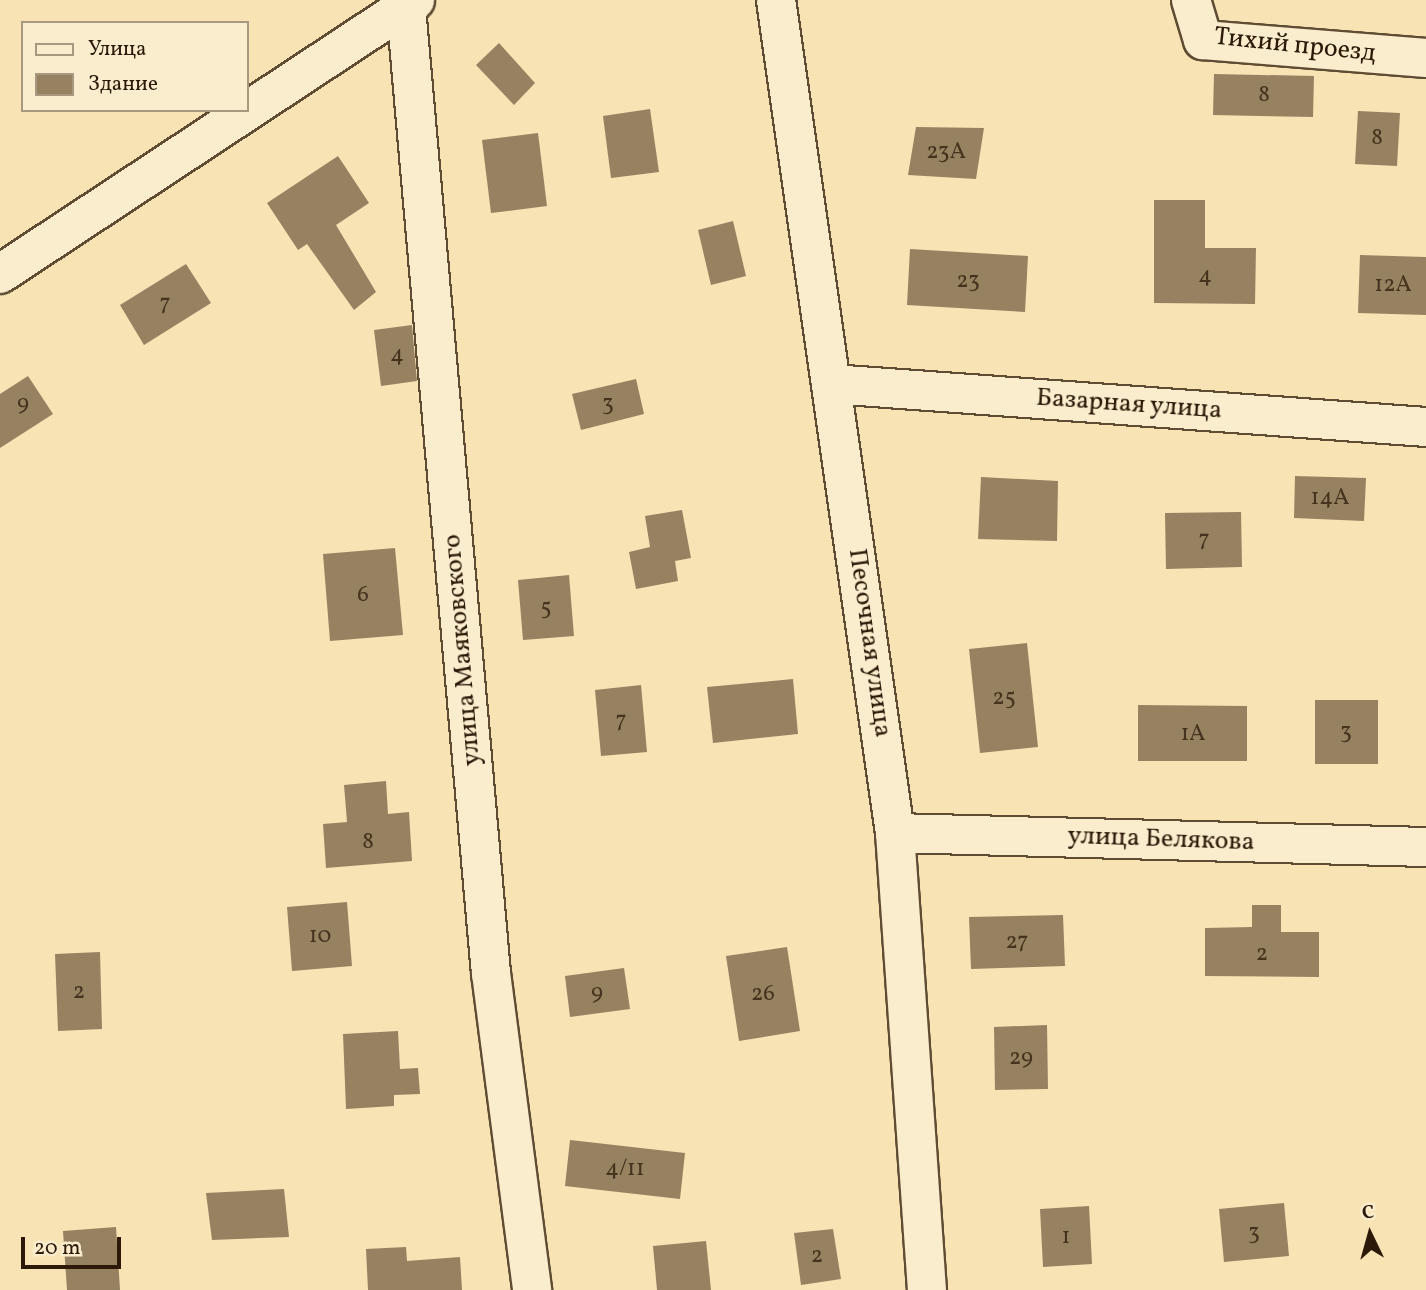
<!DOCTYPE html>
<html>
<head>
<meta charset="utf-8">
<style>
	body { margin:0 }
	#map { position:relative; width:1426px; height:1290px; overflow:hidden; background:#f7e3b4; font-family:Vollkorn,serif }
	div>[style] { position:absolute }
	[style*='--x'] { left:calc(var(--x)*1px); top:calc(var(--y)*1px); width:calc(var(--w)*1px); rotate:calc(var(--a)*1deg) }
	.building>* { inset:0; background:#968261 }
	.roads { filter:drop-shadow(2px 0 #5f4c33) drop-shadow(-2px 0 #5f4c33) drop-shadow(0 2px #5f4c33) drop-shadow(0 -2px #5f4c33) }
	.minor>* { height:38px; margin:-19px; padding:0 19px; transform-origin:19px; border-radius:19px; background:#faedce }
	span { translate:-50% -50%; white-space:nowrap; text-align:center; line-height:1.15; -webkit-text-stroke:7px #faedce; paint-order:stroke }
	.number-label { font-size:23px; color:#46331e }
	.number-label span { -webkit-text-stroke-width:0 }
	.street-label { font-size:26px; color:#2c1908 }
	.legend { position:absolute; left:21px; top:21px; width:228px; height:91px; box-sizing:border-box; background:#faedce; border:2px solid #a8987f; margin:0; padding:9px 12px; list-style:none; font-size:21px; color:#2c1908 }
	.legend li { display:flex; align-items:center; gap:14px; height:35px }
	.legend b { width:35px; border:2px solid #a8987f }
	.north { position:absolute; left:1335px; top:1199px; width:70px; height:70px; -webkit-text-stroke:5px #faedce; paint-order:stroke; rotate:355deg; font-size:19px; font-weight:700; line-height:28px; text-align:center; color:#2c1908 }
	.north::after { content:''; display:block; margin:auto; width:24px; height:32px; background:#2c1908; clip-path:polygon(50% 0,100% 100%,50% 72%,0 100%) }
	.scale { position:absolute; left:21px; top:1237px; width:100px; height:32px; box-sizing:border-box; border:4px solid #2c1908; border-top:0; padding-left:9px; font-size:21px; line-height:24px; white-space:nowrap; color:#2c1908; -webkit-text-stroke:5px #faedce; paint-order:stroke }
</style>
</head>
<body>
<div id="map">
	<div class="building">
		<i style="clip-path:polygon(499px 43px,535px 83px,514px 105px,476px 65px)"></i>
		<i style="clip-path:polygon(1214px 74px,1314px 76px,1313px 117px,1213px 115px)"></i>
		<i style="clip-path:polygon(650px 109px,659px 172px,611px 178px,603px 116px)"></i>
		<i style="clip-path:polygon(1358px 111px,1400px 113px,1397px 166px,1355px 164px)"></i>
		<i style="clip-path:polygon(916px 127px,984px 128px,976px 179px,908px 175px)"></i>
		<i style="clip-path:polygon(538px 133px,547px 206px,491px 213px,482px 140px)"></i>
		<i style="clip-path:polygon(338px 156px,369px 203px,336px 225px,376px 292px,354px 310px,307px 244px,298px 250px,267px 203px)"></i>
		<i style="clip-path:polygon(1154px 200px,1205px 200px,1205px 248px,1256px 248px,1255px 304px,1154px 303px)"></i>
		<i style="clip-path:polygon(733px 221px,746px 276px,711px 285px,698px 230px)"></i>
		<i style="clip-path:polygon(910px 249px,1028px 256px,1025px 312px,907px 305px)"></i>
		<i style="clip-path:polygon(1360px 255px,1426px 257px,1426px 315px,1358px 313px)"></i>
		<i style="clip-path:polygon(186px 264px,211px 303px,144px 345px,120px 305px)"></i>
		<i style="clip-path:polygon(412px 325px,417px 381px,381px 386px,374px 330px)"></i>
		<i style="clip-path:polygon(28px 376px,53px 414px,0 448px,0 394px)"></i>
		<i style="clip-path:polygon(636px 379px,644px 414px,581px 430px,572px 394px)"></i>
		<i style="clip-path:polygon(1295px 476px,1366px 478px,1364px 521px,1294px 518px)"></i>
		<i style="clip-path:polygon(981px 477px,1058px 481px,1057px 541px,978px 539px)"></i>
		<i style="clip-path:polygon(682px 510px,691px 558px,675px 561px,678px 581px,636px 589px,629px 552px,650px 547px,645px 516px)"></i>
		<i style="clip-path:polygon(1241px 512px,1242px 567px,1166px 569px,1165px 513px)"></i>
		<i style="clip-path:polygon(395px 548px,403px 635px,330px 641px,323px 554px)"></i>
		<i style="clip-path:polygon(569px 575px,574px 636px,523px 640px,518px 580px)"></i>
		<i style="clip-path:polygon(1027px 643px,1038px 747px,980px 753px,969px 649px)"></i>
		<i style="clip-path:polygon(793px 679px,798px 734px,713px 743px,707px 687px)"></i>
		<i style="clip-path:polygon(641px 685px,647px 752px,601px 756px,595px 690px)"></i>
		<i style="clip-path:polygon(1315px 700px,1378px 700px,1378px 764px,1315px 764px)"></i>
		<i style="clip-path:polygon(1138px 705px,1247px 706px,1247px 761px,1138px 761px)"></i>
		<i style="clip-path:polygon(386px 781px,388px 814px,409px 812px,412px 861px,326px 868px,323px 824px,347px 822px,344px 785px)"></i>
		<i style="clip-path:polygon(347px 902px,352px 966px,292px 971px,287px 907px)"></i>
		<i style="clip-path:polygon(1252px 905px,1281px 905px,1281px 932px,1319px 932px,1319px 977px,1205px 976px,1205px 928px,1252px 927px)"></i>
		<i style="clip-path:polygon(1063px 915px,1065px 966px,971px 969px,969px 917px)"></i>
		<i style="clip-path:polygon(787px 947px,800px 1031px,739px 1041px,726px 956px)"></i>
		<i style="clip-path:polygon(100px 952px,102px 1029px,58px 1031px,55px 954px)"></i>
		<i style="clip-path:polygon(624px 968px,630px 1009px,570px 1017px,565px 976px)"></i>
		<i style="clip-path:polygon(1047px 1025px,1048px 1089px,995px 1090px,994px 1027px)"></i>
		<i style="clip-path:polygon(398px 1031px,400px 1069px,418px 1068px,420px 1094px,394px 1095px,394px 1106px,346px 1109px,343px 1034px)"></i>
		<i style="clip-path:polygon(570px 1140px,685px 1153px,680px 1199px,565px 1186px)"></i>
		<i style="clip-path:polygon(284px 1189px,289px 1237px,212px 1240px,206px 1193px)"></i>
		<i style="clip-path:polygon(1284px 1203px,1289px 1256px,1224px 1262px,1219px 1209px)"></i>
		<i style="clip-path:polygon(1089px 1206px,1092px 1264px,1043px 1267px,1040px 1209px)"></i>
		<i style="clip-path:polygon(116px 1227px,120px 1290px,67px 1290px,63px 1231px)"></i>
		<i style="clip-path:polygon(833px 1229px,841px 1279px,801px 1285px,794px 1233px)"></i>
		<i style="clip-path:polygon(706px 1241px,711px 1290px,657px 1290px,653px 1246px)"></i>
		<i style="clip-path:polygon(406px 1247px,407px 1261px,460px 1257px,462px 1290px,368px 1290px,366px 1249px)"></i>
	</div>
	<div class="roads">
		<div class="minor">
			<i style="--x:776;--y:0;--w:841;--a:81.87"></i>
			<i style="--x:895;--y:833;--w:458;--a:86"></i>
			<i style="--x:1191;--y:0;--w:42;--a:73.3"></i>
			<i style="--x:1203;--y:40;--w:224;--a:4.6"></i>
			<i style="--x:406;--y:8;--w:969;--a:84.97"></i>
			<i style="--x:491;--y:973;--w:320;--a:82.6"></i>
			<i style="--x:0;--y:274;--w:497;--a:-33.4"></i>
			<i style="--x:832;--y:384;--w:596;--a:4.14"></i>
			<i style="--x:895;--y:833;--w:531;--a:1.51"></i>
		</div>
	</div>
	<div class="number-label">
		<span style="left:1264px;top:95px">8</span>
		<span style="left:1377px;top:138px">8</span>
		<span style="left:946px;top:152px">23А</span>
		<span style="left:1205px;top:276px">4</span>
		<span style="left:968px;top:281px">23</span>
		<span style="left:1393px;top:285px">12А</span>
		<span style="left:165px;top:304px">7</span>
		<span style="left:397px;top:355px">4</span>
		<span style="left:23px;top:404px">9</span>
		<span style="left:608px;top:404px">3</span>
		<span style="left:1330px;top:498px">14А</span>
		<span style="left:1204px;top:540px">7</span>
		<span style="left:363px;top:595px">6</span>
		<span style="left:546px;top:608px">5</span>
		<span style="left:1004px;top:698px">25</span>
		<span style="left:621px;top:721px">7</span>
		<span style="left:1346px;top:732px">3</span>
		<span style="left:1193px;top:734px">1А</span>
		<span style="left:368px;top:842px">8</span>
		<span style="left:320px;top:936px">10</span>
		<span style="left:1017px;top:942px">27</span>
		<span style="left:1262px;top:954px">2</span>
		<span style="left:79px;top:992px">2</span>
		<span style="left:597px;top:993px">9</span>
		<span style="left:763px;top:994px">26</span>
		<span style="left:1021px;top:1058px">29</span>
		<span style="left:625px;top:1169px">4/11</span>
		<span style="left:1254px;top:1233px">3</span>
		<span style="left:1066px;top:1237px">1</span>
		<span style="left:817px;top:1256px">2</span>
	</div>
	<div class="street-label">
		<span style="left:1295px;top:46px;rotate:6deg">Тихий проезд</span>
		<span style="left:1129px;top:405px;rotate:4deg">Базарная улица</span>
		<span style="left:869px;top:643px;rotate:82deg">Песочная улица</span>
		<span style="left:463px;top:650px;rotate:-95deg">улица Маяковского</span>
		<span style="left:1161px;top:840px;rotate:2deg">улица Белякова</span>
	</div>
	<ul class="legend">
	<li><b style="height:9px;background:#faedce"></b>Улица</li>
	<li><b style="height:19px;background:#968261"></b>Здание</li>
	</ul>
	<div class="north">С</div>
	<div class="scale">20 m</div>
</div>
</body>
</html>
